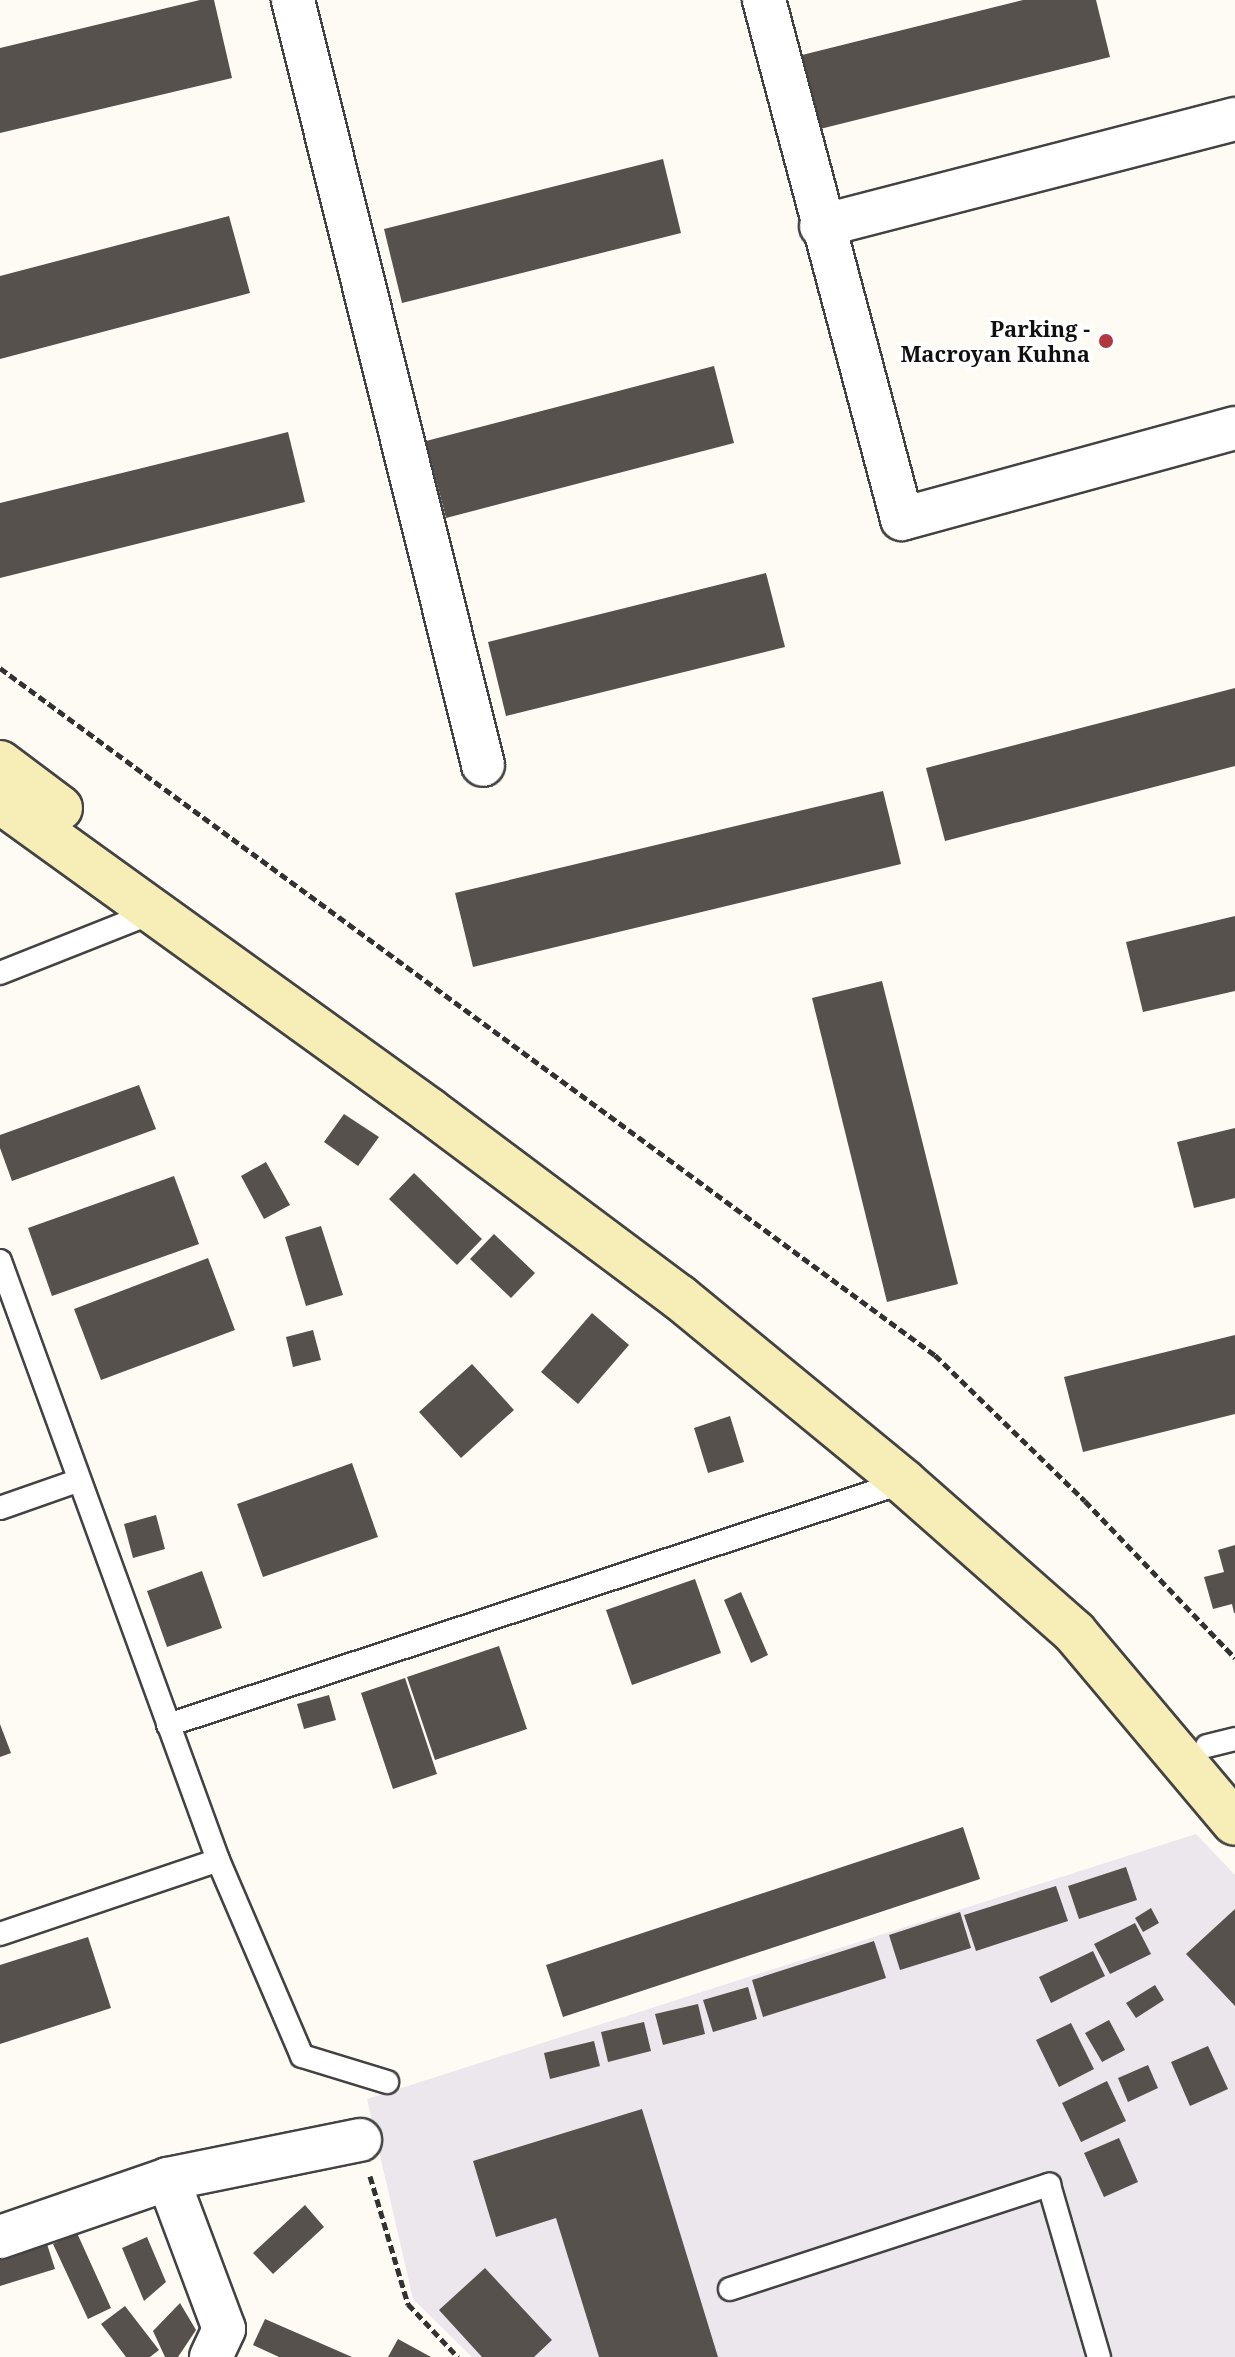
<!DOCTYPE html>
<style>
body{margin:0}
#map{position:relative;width:1235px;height:2357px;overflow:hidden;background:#fefbf4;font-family:"Noto Serif",serif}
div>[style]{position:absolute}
.industrial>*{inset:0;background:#ece6ed}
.building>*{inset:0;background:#57514d}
.path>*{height:5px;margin-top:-2.5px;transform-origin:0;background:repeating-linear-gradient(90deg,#323232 0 8px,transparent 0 12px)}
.roads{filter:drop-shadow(2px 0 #434343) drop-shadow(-2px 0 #434343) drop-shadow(0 2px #434343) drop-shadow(0 -2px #434343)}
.lane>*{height:22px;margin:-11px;padding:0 11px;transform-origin:11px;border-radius:11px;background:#fff}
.street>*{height:42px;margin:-21px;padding:0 21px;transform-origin:21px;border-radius:21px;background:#fff}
.secondary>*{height:44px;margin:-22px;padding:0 22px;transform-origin:22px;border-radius:22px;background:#f6edb7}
.dots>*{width:22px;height:22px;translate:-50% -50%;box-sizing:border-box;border:4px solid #fff;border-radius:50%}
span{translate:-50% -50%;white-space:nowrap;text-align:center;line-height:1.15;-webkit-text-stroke:8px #fff;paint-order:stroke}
.poi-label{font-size:22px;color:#101010;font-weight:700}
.right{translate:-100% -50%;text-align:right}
</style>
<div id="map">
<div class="industrial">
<div style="clip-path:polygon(1196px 1834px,1235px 1875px,1235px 2357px,472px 2357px,413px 2299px,367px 2099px)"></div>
</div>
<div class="building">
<div style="clip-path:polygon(200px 0,214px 0,232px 78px,0 133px,0 48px)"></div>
<div style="clip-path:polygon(1023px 0,1096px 0,1110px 57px,816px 130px,798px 56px)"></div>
<div style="clip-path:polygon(663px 159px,681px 233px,402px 303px,384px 229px)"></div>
<div style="clip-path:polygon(229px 216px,250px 293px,0 359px,0 276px)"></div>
<div style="clip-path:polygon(714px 366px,734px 443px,446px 518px,426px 441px)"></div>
<div style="clip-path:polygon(288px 432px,305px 502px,0 578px,0 503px)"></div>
<div style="clip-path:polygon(766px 573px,785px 647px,506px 716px,488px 642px)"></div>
<div style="clip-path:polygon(1235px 688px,1235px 766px,945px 841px,926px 768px)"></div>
<div style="clip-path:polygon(883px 791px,901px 864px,473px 967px,455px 893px)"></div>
<div style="clip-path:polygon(1235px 916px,1235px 991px,1143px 1012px,1126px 942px)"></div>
<div style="clip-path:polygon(882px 981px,958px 1284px,887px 1302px,812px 998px)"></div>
<div style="clip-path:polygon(139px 1085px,156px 1129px,12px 1181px,0 1148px,0 1135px)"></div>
<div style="clip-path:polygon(344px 1114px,379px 1137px,358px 1166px,324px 1142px)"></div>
<div style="clip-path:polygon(1235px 1128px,1235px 1198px,1194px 1208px,1177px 1142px)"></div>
<div style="clip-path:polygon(266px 1162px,290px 1205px,264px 1219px,241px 1176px)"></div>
<div style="clip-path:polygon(414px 1173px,482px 1239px,457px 1265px,389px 1199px)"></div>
<div style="clip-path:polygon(174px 1176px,199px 1244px,52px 1296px,28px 1228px)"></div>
<div style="clip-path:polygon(321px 1226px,343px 1295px,306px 1306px,285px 1237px)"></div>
<div style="clip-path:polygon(494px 1234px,535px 1273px,511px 1298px,470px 1259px)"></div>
<div style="clip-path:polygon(208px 1258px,235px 1330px,101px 1380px,74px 1309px)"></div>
<div style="clip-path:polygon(592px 1313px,629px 1345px,578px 1404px,541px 1372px)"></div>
<div style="clip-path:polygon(313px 1330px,321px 1360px,293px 1367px,286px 1337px)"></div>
<div style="clip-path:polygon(1235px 1335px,1235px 1414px,1083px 1452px,1064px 1377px)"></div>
<div style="clip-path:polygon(472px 1364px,514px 1410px,461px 1458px,419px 1412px)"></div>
<div style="clip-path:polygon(730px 1416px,744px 1462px,708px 1473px,694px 1428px)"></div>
<div style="clip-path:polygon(352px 1463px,378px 1537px,263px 1577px,237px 1504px)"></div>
<div style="clip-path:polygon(156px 1515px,165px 1549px,133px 1558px,124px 1524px)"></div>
<div style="clip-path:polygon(1235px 1545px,1235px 1613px,1234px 1613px,1232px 1604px,1213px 1609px,1204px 1577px,1224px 1572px,1218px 1550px)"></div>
<div style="clip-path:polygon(202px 1571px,222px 1628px,167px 1647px,147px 1591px)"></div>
<div style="clip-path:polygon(695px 1579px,721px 1653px,632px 1685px,606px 1610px)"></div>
<div style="clip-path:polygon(741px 1592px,768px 1655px,751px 1663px,724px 1600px)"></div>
<div style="clip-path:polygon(499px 1646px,527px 1729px,435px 1760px,407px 1677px)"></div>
<div style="clip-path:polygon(405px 1678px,437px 1774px,393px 1789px,361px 1693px)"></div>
<div style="clip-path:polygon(329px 1695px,336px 1720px,304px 1729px,297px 1704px)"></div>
<div style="clip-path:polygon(0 1724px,11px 1753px,0 1757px)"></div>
<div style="clip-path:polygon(963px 1827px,980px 1879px,563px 2017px,546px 1965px)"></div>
<div style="clip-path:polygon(1126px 1867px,1137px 1900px,1079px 1919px,1068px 1886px)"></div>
<div style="clip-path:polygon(1056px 1886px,1068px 1921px,976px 1951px,964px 1915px)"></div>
<div style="clip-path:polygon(1151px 1908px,1159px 1923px,1143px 1932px,1135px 1918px)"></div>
<div style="clip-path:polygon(1235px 1909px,1235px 2006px,1186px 1954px)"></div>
<div style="clip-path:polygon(960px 1912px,971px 1948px,900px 1970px,889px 1935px)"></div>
<div style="clip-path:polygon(1135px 1923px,1151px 1954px,1110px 1974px,1094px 1944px)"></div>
<div style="clip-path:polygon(88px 1937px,111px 2008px,0 2044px,0 1965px)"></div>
<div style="clip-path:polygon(874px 1941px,886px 1978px,763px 2017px,752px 1980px)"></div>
<div style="clip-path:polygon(1093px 1951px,1105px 1976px,1051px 2003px,1039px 1977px)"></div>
<div style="clip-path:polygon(1155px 1985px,1164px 2000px,1136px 2018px,1126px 2003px)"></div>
<div style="clip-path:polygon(748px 1987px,757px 2019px,713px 2032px,703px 2000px)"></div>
<div style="clip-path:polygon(698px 2004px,705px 2034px,663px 2045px,655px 2014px)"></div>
<div style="clip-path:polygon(1109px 2020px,1125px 2050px,1102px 2062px,1085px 2033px)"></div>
<div style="clip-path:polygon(644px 2022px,651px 2051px,608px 2062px,601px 2032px)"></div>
<div style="clip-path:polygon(1071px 2023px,1094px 2069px,1059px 2087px,1036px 2040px)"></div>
<div style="clip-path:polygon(594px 2041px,600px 2066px,550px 2079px,544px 2053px)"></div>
<div style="clip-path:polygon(1208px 2046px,1228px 2089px,1190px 2106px,1171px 2062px)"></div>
<div style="clip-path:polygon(1148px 2065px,1158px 2088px,1128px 2102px,1118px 2078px)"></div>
<div style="clip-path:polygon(1107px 2081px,1126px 2121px,1081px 2142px,1062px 2103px)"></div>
<div style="clip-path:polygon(642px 2109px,718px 2357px,599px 2357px,556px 2218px,496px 2237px,473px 2161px)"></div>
<div style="clip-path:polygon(1119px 2138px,1138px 2182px,1104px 2197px,1084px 2153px)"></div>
<div style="clip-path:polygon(305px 2205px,324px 2227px,273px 2274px,253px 2253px)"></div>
<div style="clip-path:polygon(77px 2233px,111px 2308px,88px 2319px,53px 2244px)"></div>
<div style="clip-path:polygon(147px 2237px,166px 2282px,144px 2301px,122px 2248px)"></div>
<div style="clip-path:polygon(47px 2244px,55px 2269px,0 2286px,0 2258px)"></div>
<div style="clip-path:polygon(485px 2268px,552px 2340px,534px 2357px,482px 2357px,439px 2310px)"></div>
<div style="clip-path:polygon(180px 2303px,196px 2330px,178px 2357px,165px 2357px,153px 2331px)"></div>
<div style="clip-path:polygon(125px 2306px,159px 2350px,150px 2357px,126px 2357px,101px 2324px)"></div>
<div style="clip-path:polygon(265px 2319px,352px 2357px,279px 2357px,253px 2345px)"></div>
<div style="clip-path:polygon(398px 2339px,431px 2357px,388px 2357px)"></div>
</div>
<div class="path">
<div style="left:0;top:668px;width:1160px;rotate:36.31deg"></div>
<div style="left:935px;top:1355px;width:209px;rotate:44.2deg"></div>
<div style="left:1085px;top:1501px;width:217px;rotate:46.3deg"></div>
<div style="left:370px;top:2176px;width:134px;rotate:73.5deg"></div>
<div style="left:408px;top:2304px;width:73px;rotate:46.7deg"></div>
</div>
<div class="roads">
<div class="lane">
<div style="left:0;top:973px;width:166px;rotate:-21.6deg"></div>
<div style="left:0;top:1261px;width:637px;rotate:70deg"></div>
<div style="left:218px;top:1860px;width:213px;rotate:66.8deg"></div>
<div style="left:302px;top:2056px;width:89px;rotate:17deg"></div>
<div style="left:0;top:1508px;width:82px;rotate:-19.3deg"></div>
<div style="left:168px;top:1725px;width:775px;rotate:-18.27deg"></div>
<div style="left:1207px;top:1746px;width:29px;rotate:-14deg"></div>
<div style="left:0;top:1934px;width:230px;rotate:-18.7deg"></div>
<div style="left:730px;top:2289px;width:336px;rotate:-18.1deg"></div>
<div style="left:1049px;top:2185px;width:179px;rotate:73.8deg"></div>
</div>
<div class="street">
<div style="left:293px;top:0;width:788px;rotate:76.05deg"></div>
<div style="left:764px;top:0;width:537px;rotate:75.11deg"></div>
<div style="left:902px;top:519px;width:345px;rotate:-15.3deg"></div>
<div style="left:821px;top:226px;width:428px;rotate:-14.5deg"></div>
<div style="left:168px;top:2179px;width:160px;rotate:69.5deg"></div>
<div style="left:224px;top:2329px;width:31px;rotate:115deg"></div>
<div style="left:0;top:2237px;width:178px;rotate:-19deg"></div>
<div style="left:168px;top:2179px;width:196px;rotate:-11.5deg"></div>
</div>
<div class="secondary">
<div style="left:0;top:763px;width:75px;rotate:36.9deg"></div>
<div style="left:0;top:801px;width:530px;rotate:35.79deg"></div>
<div style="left:430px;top:1111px;width:311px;rotate:36.8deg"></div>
<div style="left:679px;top:1297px;width:291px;rotate:39.4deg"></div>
<div style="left:904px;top:1482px;width:228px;rotate:41.4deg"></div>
<div style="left:1075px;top:1633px;width:248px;rotate:49.9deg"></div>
</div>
</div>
<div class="dots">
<div style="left:1106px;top:341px;background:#b13741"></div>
</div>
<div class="poi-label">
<span class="right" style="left:1090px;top:341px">Parking -<br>Macroyan Kuhna</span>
</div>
</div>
